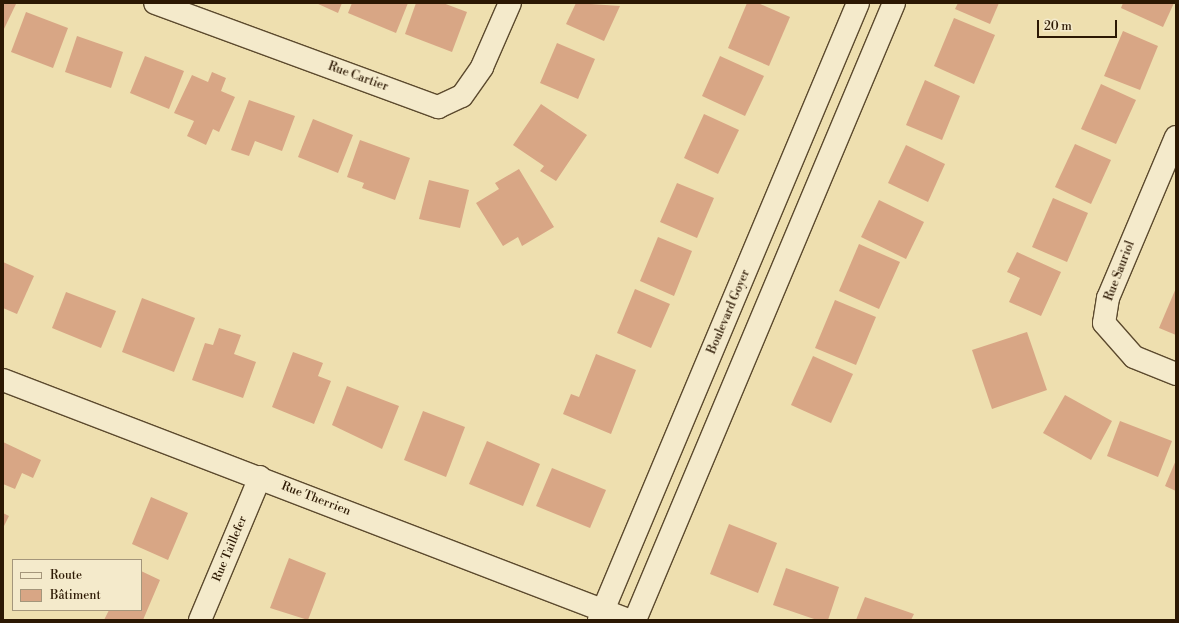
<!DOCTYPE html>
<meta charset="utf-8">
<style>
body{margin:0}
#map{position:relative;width:1179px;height:623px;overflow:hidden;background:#eedfaf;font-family:"Libre Bodoni",serif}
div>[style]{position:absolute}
.building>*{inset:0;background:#d8a685}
.roads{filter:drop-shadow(1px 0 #5c4a2e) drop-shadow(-1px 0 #5c4a2e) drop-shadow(0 1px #5c4a2e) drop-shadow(0 -1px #5c4a2e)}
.minor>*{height:22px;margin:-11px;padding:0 11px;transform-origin:11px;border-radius:11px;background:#f4eacb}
span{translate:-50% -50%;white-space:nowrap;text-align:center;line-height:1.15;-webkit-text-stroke:3.5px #f4eacb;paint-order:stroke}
.street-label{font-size:12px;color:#2c1803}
.frame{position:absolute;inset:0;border:4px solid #2c1803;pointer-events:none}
.legend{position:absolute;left:12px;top:559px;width:130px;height:52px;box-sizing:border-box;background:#f4eacb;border:1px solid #a4967b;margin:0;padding:5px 7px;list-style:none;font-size:12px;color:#2c1803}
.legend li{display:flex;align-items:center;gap:8px;height:20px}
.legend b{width:20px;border:1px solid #a4967b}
.scale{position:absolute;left:1037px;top:20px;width:80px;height:18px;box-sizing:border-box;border:2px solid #2c1803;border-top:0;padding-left:5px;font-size:12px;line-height:14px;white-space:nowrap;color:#2c1803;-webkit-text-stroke:3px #f4eacb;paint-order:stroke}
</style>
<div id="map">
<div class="building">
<div style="clip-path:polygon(3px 3px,16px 4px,3px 31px)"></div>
<div style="clip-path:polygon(316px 3px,342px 3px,338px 13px)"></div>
<div style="clip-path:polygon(352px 3px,408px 3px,396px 33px,348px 13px)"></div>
<div style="clip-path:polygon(416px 3px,443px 3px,467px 12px,452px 52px,405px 34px)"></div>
<div style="clip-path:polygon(576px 3px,620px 6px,604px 41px,566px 24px)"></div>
<div style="clip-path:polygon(747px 3px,758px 3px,790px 17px,769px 66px,728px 48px)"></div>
<div style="clip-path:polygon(958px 3px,999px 3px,990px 24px,955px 9px)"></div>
<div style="clip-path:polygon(1123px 3px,1174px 3px,1163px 27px,1121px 8px)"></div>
<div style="clip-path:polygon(26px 12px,68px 28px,53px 68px,11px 52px)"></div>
<div style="clip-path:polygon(954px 18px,995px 35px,974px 84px,934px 66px)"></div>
<div style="clip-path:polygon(1123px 31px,1158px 46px,1140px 90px,1104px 76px)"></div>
<div style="clip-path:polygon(77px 36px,123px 52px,111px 88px,65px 72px)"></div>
<div style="clip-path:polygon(557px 43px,595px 59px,578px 99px,540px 83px)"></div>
<div style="clip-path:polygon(145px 56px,184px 71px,169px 109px,130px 93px)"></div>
<div style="clip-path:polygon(720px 56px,764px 76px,745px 116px,702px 96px)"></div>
<div style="clip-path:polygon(212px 72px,226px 78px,221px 91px,235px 97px,219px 132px,213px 129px,206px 145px,187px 136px,194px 121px,174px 113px,192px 75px,208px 82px)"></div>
<div style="clip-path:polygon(925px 80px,960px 96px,942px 140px,906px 125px)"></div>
<div style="clip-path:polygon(1101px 84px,1136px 100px,1116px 144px,1081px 129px)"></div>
<div style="clip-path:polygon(249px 100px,295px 116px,282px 151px,255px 141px,249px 156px,231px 150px)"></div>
<div style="clip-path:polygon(541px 104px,587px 135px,556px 181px,540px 171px,544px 166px,513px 145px)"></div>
<div style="clip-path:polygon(704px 114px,739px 130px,718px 174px,684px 158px)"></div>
<div style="clip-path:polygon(313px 119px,353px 135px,338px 173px,298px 157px)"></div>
<div style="clip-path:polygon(360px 140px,410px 158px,395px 200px,362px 188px,364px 183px,347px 177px)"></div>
<div style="clip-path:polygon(1075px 144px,1111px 160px,1091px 204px,1055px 187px)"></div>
<div style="clip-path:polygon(906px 145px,945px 164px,928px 202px,888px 183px)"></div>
<div style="clip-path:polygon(519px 169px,554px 227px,522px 246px,518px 237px,503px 246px,476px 203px,499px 189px,495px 183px)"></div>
<div style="clip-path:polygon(429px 180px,469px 190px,460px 228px,419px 219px)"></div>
<div style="clip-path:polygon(677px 183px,714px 198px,697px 238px,660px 222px)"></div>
<div style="clip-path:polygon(1053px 198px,1088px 213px,1067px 262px,1032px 247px)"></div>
<div style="clip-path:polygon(879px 200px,924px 222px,906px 259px,861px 237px)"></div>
<div style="clip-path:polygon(658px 237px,692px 251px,674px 296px,640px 281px)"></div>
<div style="clip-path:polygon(859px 244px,900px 262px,879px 309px,839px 291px)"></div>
<div style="clip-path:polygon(1017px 252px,1061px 272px,1041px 316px,1009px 302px,1020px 278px,1007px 272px)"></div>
<div style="clip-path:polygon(3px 262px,34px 276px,17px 314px,3px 308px)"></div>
<div style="clip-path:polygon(1176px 288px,1176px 335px,1159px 328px)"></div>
<div style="clip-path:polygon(635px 289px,670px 304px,651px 348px,617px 333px)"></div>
<div style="clip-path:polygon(66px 292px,116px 311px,101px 348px,52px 328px)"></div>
<div style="clip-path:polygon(142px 298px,195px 318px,174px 372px,122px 352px)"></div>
<div style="clip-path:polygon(835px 300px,876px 317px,856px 365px,815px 348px)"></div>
<div style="clip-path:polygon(219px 328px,241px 335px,234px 354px,256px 362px,243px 398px,192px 380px,205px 343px,213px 345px)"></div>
<div style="clip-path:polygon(1027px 332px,1047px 390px,992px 409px,972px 350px)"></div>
<div style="clip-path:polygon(293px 352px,323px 363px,318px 376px,331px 381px,314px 424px,272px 407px)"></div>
<div style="clip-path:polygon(596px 354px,636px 370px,611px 434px,563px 414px,571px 394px,579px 397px)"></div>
<div style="clip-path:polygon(813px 356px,853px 374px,831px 423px,791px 405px)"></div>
<div style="clip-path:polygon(347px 386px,399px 406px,382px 449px,332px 425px)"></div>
<div style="clip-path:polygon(1065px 395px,1112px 421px,1091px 460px,1043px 433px)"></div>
<div style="clip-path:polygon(423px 411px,465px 427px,446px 477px,404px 460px)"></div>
<div style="clip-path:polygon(1120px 421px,1172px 441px,1158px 477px,1107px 456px)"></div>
<div style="clip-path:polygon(487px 441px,540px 464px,523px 506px,469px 484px)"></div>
<div style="clip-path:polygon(3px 442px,41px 460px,33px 478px,22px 473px,15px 489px,3px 484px)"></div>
<div style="clip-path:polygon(1176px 460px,1176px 491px,1165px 486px)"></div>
<div style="clip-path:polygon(552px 468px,606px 490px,590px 528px,536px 506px)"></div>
<div style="clip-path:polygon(151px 497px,188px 513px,168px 560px,132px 544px)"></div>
<div style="clip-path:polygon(3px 513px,9px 516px,3px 528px)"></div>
<div style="clip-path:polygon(729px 524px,777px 543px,758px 593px,710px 574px)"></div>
<div style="clip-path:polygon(289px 558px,326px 573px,308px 620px,270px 608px)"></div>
<div style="clip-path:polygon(786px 568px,839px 587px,828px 620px,817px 620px,773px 605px)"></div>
<div style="clip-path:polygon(141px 571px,160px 580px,143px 620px,104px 620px,109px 610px,141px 610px)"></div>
<div style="clip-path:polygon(865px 597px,914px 614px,911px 620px,856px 620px)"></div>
</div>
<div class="roads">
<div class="minor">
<div style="left:155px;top:3px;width:302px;rotate:20.2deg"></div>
<div style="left:438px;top:107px;width:26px;rotate:-25deg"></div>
<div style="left:462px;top:96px;width:35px;rotate:-55deg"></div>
<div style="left:482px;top:67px;width:70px;rotate:-66.4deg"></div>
<div style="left:1176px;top:137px;width:175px;rotate:112.9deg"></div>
<div style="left:1108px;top:298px;width:25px;rotate:99deg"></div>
<div style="left:1104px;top:323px;width:45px;rotate:48.6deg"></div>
<div style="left:1134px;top:357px;width:45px;rotate:22deg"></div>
<div style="left:3px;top:380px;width:669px;rotate:21.01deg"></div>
<div style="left:200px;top:620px;width:155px;rotate:-67.2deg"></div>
<div style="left:599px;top:620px;width:669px;rotate:-67.23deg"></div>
<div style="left:635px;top:620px;width:669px;rotate:-67.23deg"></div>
</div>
</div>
<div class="street-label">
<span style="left:358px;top:77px;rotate:20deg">Rue Cartier</span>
<span style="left:1120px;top:271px;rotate:-69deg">Rue Sauriol</span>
<span style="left:729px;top:312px;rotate:-67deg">Boulevard Goyer</span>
<span style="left:316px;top:499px;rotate:21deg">Rue Therrien</span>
<span style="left:230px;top:549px;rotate:-67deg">Rue Taillefer</span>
</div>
<div class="frame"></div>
<ul class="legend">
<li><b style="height:5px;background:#f4eacb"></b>Route</li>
<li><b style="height:11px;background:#d8a685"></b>Bâtiment</li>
</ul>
<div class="scale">20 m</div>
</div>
